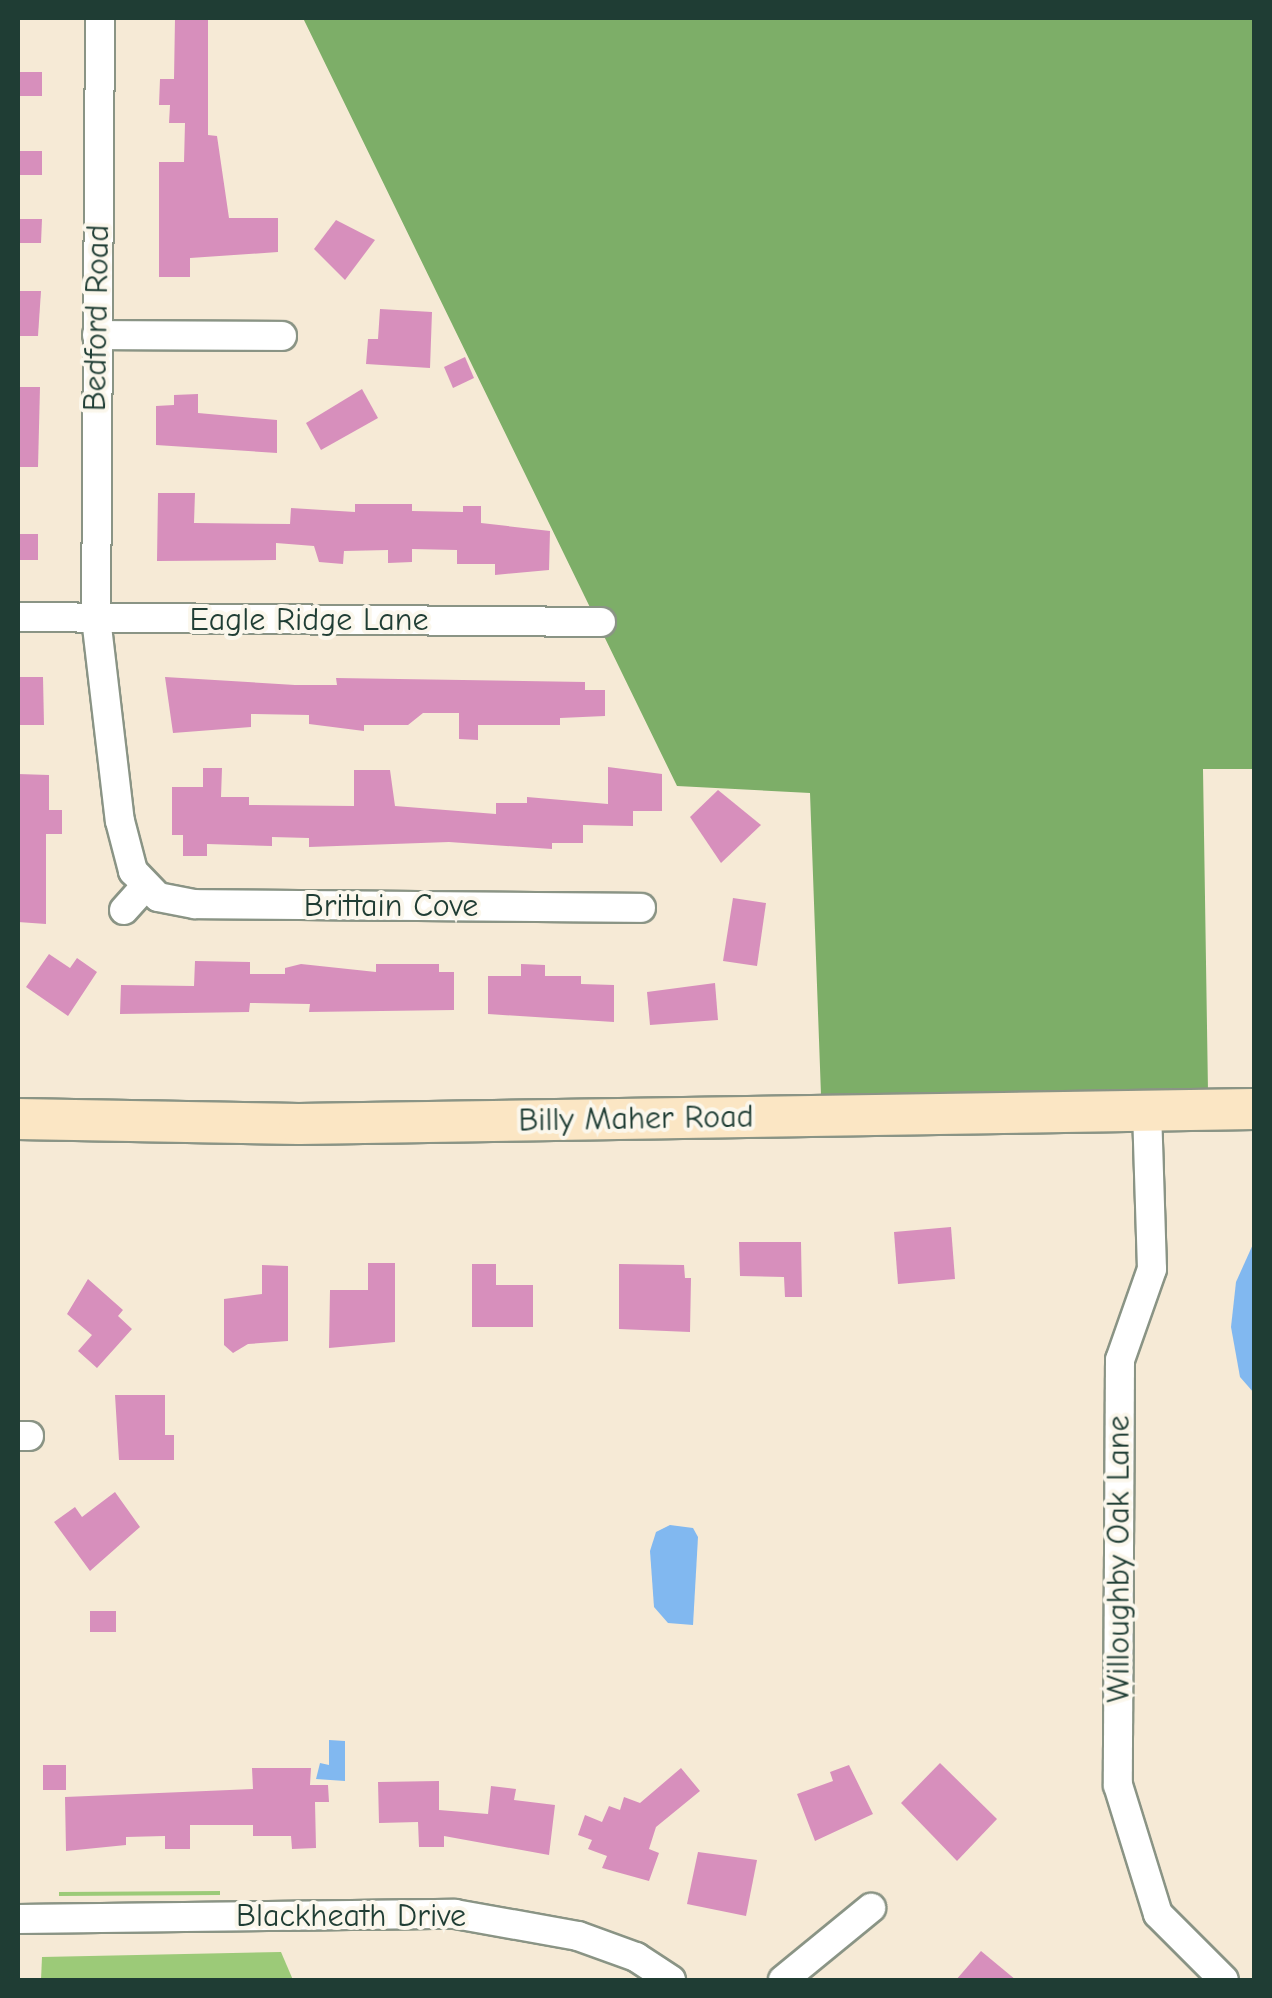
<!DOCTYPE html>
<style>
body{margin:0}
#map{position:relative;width:1272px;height:1998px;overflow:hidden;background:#f6ead6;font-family:"Comic Neue",sans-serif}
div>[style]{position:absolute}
.green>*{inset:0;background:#9cca78}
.forest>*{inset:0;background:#7dae68}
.water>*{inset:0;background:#81b8f0}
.building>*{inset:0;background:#d78fbc}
.roads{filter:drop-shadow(2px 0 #8a9485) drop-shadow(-2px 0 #8a9485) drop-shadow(0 2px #8a9485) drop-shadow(0 -2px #8a9485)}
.minor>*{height:28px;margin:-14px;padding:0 14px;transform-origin:14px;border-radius:14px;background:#fff}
.secondary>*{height:40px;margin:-20px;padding:0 20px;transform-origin:20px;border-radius:20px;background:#fbe6c4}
span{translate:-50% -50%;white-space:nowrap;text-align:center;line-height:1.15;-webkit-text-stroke:8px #fbf7ec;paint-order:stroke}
.street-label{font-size:32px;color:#1f3d34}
.frame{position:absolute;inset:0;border:20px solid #1f3d34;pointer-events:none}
</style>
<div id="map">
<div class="green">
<div style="clip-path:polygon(220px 1891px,220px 1895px,59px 1896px,59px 1892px)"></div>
<div style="clip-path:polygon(281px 1952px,293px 1980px,41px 1980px,42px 1957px)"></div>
</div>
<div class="forest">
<div style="clip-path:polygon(303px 18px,1254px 18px,1254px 769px,1203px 769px,1208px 1091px,821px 1095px,810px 793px,677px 786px)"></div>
</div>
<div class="water">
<div style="clip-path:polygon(1254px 1242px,1254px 1393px,1240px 1377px,1231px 1327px,1236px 1282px)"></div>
<div style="clip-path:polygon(670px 1525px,693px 1528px,698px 1537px,693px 1625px,668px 1623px,654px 1607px,650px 1551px,656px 1532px)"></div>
<div style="clip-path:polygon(329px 1740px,345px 1741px,345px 1781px,316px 1779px,320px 1763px,329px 1765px)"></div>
</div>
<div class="building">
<div style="clip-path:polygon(175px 18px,208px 18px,208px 135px,217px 136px,229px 218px,278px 218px,278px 252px,190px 258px,190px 277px,159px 277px,159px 162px,184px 162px,185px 123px,169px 123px,170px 105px,159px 105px,160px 79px,174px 79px)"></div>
<div style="clip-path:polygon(18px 72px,42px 72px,42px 96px,18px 96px)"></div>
<div style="clip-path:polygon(18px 151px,42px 151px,42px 175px,18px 175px)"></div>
<div style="clip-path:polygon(18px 219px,42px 219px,41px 243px,18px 243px)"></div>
<div style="clip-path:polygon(336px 220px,375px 240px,345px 280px,314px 249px)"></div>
<div style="clip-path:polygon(18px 291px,41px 291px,38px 336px,18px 336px)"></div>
<div style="clip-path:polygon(380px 309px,432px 312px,430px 368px,366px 364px,368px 339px,378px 339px)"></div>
<div style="clip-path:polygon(465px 357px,474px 378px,453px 388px,444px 367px)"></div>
<div style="clip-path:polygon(18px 387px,40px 387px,38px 467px,18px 467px)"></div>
<div style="clip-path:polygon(362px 389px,378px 418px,321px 450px,306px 423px)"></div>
<div style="clip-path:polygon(198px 394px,198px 413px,277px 420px,277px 453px,156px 445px,156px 406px,174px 405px,174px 395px)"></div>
<div style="clip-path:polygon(158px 493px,195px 493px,194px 523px,290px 524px,291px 508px,355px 512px,355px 504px,412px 504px,412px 511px,463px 512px,463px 506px,481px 506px,481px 523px,550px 531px,549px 570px,495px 575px,495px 564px,457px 564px,457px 550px,412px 549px,412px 562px,388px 563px,388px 550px,344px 551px,343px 564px,319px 562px,314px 546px,276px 543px,276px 560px,157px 561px)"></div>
<div style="clip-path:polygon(18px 534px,38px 534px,38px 560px,18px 560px)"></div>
<div style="clip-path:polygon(19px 677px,43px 677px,44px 725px,18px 725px)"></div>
<div style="clip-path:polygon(165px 677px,295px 685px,337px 685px,336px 678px,585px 682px,585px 690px,605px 690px,605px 716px,560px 718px,560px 725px,478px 725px,478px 740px,459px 739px,459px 713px,423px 713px,408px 725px,364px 725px,364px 731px,309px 724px,309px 715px,251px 714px,251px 727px,173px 733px)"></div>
<div style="clip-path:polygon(608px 767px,662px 774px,662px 811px,633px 811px,633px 826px,583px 825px,583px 843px,552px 843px,552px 849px,449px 842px,309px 847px,309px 838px,272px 837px,272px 846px,207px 844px,207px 856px,183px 856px,183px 835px,172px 835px,172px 787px,203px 787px,203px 768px,222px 768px,221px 797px,249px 797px,249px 805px,354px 806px,354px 770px,390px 770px,395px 806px,496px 814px,496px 803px,527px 803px,527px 797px,608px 804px)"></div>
<div style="clip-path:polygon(18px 774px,49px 775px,49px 810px,62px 810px,62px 834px,46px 834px,46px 924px,18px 922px)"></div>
<div style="clip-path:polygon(718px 790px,761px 825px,721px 863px,690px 817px)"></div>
<div style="clip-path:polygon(733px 898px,766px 903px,757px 966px,723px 961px)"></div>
<div style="clip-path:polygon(49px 954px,70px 968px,77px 958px,97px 972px,68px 1016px,26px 987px)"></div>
<div style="clip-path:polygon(195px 961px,250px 962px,250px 974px,285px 974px,285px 968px,301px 964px,376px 972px,376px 964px,439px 964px,439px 972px,454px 972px,454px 1010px,309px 1012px,310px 1004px,250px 1003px,249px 1012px,120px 1014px,121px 985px,194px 986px)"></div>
<div style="clip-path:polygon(521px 964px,545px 965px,545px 976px,581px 976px,581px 984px,614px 985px,614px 1022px,488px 1014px,488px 976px,521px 976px)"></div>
<div style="clip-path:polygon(715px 983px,718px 1020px,650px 1025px,647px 992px)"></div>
<div style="clip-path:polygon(951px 1227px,955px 1279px,898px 1284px,894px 1232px)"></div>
<div style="clip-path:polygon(739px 1242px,801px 1242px,802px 1297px,785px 1297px,784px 1277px,740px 1276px)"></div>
<div style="clip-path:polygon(368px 1263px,395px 1263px,395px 1342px,329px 1348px,330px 1290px,368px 1290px)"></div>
<div style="clip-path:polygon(472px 1264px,496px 1264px,496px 1285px,533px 1285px,533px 1327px,472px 1327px)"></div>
<div style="clip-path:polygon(619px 1264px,684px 1265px,685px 1278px,691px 1278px,690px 1332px,619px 1329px)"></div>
<div style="clip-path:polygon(262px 1265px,288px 1266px,288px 1341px,248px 1344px,233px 1353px,224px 1345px,224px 1299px,262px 1294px)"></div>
<div style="clip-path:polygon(88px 1279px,123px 1310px,118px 1316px,132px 1329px,97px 1368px,78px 1351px,92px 1335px,67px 1314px)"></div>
<div style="clip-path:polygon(115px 1395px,165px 1395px,165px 1435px,174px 1435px,174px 1460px,119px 1460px)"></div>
<div style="clip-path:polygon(115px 1492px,140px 1527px,90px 1571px,54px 1522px,75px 1507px,82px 1517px)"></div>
<div style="clip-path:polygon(90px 1611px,116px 1611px,116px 1632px,90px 1632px)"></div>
<div style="clip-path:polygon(940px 1763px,997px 1819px,957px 1861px,901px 1803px)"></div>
<div style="clip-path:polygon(43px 1765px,66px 1765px,66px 1790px,43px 1790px)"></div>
<div style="clip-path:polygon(849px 1765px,873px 1814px,815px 1841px,797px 1794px,833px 1781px,830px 1772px)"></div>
<div style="clip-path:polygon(252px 1768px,311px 1768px,310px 1785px,328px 1785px,329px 1802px,315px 1802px,316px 1848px,292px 1849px,291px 1836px,253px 1836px,253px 1825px,190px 1825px,190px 1849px,165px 1849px,165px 1836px,126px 1837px,126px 1845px,66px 1851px,65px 1797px,253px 1789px)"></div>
<div style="clip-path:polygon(681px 1768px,700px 1791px,656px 1827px,649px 1849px,659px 1853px,649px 1881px,602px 1868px,607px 1856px,588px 1849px,592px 1840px,578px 1835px,585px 1815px,602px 1822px,609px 1806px,620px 1810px,624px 1797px,640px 1803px)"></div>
<div style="clip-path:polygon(439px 1781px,439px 1810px,488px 1814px,491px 1786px,516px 1789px,514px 1800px,555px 1805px,549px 1855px,444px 1836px,444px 1847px,419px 1847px,418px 1822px,379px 1823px,378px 1782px)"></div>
<div style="clip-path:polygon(698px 1852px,757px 1860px,746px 1916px,687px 1904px)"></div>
<div style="clip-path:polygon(981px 1951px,1016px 1980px,956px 1980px)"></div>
</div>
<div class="roads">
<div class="minor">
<div style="left:100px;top:18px;width:600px;rotate:90.38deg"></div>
<div style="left:96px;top:618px;width:204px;rotate:83.3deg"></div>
<div style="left:120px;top:821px;width:52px;rotate:75.4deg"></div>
<div style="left:133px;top:871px;width:36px;rotate:46deg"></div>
<div style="left:158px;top:897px;width:38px;rotate:11deg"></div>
<div style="left:195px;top:904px;width:446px;rotate:0.5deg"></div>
<div style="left:97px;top:335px;width:185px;rotate:0.3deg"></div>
<div style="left:18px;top:617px;width:583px;rotate:0.49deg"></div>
<div style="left:124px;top:910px;width:31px;rotate:-48deg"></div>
<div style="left:1147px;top:1110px;width:159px;rotate:88.2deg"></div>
<div style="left:1152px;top:1269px;width:96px;rotate:109.4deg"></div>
<div style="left:1120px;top:1360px;width:425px;rotate:90.3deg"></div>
<div style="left:1118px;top:1785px;width:135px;rotate:72.8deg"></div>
<div style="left:1158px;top:1914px;width:93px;rotate:45deg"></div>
<div style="left:18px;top:1436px;width:11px"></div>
<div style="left:18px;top:1919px;width:437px;rotate:-0.7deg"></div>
<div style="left:455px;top:1914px;width:125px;rotate:10.1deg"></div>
<div style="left:578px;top:1936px;width:62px;rotate:19.9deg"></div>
<div style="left:636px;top:1957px;width:42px;rotate:33.3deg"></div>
<div style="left:783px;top:1980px;width:114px;rotate:-39.3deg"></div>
</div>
<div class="secondary">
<div style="left:18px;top:1119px;width:281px;rotate:1deg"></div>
<div style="left:299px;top:1124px;width:955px;rotate:-0.9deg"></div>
</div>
</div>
<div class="street-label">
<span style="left:97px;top:318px;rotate:-89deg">Bedford Road</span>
<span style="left:309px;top:620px">Eagle Ridge Lane</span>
<span style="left:391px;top:906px">Brittain Cove</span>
<span style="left:636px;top:1119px;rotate:-1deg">Billy Maher Road</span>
<span style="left:1119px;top:1559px;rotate:-90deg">Willoughby Oak Lane</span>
<span style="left:351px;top:1916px">Blackheath Drive</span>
</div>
<div class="frame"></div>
</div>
